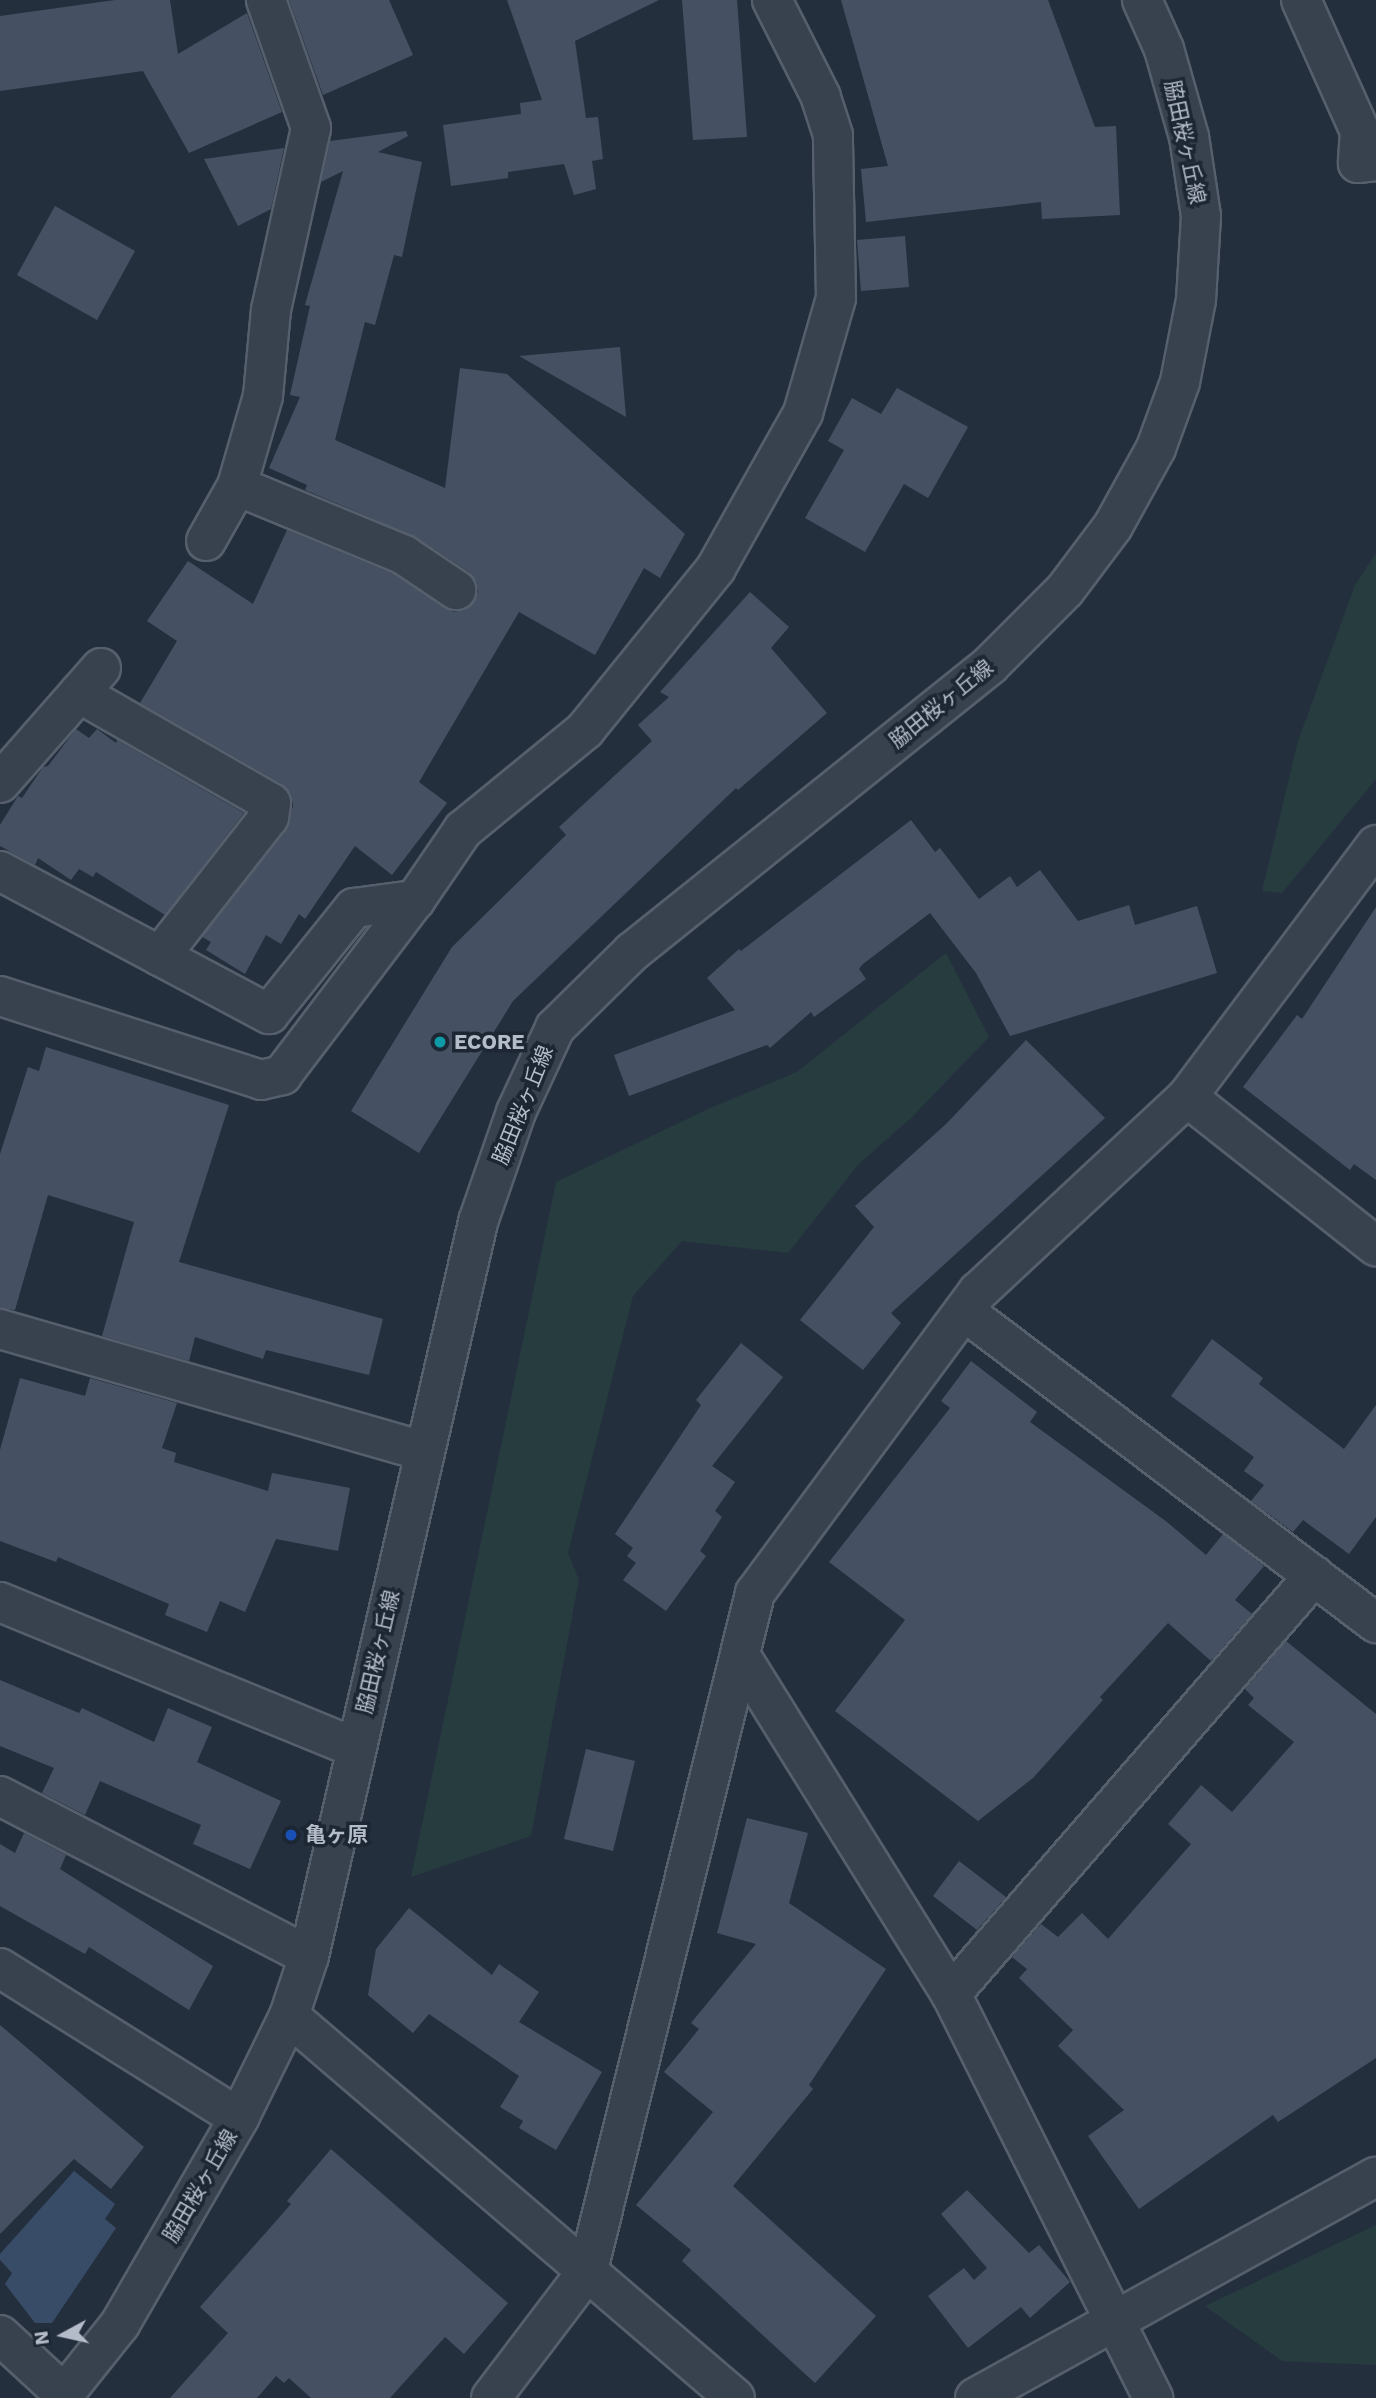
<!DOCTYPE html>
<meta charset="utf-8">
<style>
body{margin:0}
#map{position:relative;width:1376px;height:2398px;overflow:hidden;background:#242f3e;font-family:"Work Sans","Noto Sans JP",sans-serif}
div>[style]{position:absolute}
.green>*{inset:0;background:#263c3f}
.water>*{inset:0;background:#394c67}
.building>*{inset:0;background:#455162}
.roads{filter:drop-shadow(2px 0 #565f6c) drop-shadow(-2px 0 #565f6c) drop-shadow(0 2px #565f6c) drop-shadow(0 -2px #565f6c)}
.minor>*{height:38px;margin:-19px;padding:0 19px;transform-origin:19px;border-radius:19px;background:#38414e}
.tertiary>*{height:38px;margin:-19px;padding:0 19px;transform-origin:19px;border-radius:19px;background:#38414e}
.dots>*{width:19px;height:19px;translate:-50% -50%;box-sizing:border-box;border:4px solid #1d2633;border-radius:50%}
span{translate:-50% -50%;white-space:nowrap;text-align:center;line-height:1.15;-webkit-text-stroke:7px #1d2633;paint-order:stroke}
.street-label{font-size:21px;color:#b4bcc9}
.poi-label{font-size:21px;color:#b4bcc9;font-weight:700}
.left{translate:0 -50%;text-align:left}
.north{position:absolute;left:28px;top:2300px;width:70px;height:70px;-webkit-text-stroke:5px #1d2633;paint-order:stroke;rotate:262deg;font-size:19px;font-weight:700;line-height:28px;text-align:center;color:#b4bcc9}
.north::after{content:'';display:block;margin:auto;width:24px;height:32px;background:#b4bcc9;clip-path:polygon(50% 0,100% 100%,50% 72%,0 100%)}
</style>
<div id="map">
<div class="green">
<div style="clip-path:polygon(1376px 553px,1376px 779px,1282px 893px,1262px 891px,1298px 741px,1355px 585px)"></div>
<div style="clip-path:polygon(946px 953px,989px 1037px,912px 1117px,858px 1165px,788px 1253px,682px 1241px,633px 1296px,568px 1553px,579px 1580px,531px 1836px,411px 1877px,556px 1182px,710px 1108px,797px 1072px)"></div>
<div style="clip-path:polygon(1376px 2225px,1376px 2365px,1282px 2361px,1205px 2306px)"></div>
</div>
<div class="water">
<div style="clip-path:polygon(74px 2171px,115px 2204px,105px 2219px,116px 2228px,52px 2323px,35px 2323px,5px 2284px,12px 2273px,0 2260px,0 2254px)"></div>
</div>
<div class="building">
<div style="clip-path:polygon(115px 0,170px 0,178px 54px,247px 13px,282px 112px,189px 153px,143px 71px,0 91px,0 16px)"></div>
<div style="clip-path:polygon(289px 0,389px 0,413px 55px,323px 95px)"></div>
<div style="clip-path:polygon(507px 0,659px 0,575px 41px,586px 118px,598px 117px,603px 159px,592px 161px,596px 189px,574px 195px,564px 164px,508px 172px,508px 178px,451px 186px,443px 125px,521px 114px,520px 103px,542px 100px)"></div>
<div style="clip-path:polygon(682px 0,737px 0,747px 137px,693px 140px)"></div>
<div style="clip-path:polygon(841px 0,1048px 0,1095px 127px,1116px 126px,1120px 215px,1042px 219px,1041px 202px,866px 222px,861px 169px,888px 166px)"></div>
<div style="clip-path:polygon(406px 131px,408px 136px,378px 152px,422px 162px,402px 257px,394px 255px,375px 325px,365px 322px,335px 440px,445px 488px,460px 368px,507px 374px,685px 534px,660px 578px,644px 568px,595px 655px,519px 612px,419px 782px,447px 803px,392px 875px,355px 846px,305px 919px,299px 914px,281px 944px,266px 935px,245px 974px,206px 950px,211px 942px,202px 937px,286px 830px,293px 806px,291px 794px,282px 784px,140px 703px,177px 641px,147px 621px,188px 561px,253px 604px,287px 530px,394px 574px,444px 608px,454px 612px,465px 610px,474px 602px,478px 591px,476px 581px,469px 572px,416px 537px,305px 490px,307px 485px,269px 468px,300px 397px,290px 395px,310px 306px,305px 305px,343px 171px,321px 182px,330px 141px)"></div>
<div style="clip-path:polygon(284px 148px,271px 209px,238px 226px,204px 159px)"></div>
<div style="clip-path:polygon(55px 206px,135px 251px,97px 320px,17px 275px)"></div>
<div style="clip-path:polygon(905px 236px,909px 287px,861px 291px,857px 240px)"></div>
<div style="clip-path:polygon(620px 347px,626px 417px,519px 356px)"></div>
<div style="clip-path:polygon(897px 388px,968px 427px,928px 498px,904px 484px,865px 552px,805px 518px,844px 450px,828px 441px,852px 398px,881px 414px)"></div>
<div style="clip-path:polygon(750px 592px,789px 627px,771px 648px,827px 713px,738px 790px,736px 788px,513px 1001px,419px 1153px,351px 1111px,452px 947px,566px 835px,559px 827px,652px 741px,638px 725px,669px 697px,660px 692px)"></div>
<div style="clip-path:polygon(76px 729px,89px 738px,97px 729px,116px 743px,117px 740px,244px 813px,165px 915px,96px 872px,93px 877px,79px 869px,71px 880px,38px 858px,35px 865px,0 846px,0 825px,18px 796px,22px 798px,43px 767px,48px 766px)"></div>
<div style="clip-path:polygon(911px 820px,935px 852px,940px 848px,979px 899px,1010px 876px,1017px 887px,1040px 870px,1078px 921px,1129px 905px,1135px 925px,1197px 906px,1217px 973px,1010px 1036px,976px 973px,930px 913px,863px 964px,859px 969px,866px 979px,814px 1017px,811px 1012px,770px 1048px,767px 1045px,629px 1096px,614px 1055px,735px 1010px,707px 978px,739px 949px,741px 951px)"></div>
<div style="clip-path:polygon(1376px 907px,1376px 1180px,1354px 1164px,1350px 1170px,1243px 1087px,1297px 1015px,1302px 1019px)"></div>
<div style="clip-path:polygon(1026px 1040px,1105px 1118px,891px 1313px,901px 1323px,863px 1370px,800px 1320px,874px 1227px,855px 1206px,946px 1124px)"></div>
<div style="clip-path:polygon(46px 1047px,229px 1105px,179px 1262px,383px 1319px,369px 1375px,266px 1350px,263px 1359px,195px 1337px,189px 1361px,102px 1336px,134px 1222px,48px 1195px,15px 1310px,0 1308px,0 1154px,28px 1067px,39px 1071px)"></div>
<div style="clip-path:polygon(1212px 1339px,1263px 1378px,1259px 1384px,1344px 1449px,1376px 1405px,1376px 1517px,1349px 1554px,1303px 1520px,1293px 1532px,1251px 1501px,1264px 1485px,1244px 1471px,1254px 1457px,1171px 1396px)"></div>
<div style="clip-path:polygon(741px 1343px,783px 1377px,712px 1466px,735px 1482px,715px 1511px,722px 1517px,700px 1551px,706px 1556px,666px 1611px,623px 1580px,636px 1563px,627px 1556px,633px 1548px,615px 1534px,701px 1405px,696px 1400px)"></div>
<div style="clip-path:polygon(971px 1361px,1037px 1412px,1030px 1422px,1167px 1522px,1206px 1555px,1223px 1534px,1264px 1566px,1235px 1600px,1252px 1614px,1211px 1661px,1168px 1623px,1100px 1697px,1103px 1700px,1033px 1778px,978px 1821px,835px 1711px,905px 1620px,829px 1562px,950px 1408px,941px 1401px)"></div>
<div style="clip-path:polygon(20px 1378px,85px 1396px,90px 1378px,177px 1403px,162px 1448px,176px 1453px,174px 1462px,268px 1491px,272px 1473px,350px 1488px,338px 1551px,276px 1539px,245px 1612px,220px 1601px,207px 1632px,165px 1615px,169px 1604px,58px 1557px,56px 1562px,0 1541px,0 1450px)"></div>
<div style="clip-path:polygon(1286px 1641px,1376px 1714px,1376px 2058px,1278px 2122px,1273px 2115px,1139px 2209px,1088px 2136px,1124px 2110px,1058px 2046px,1073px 2030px,1019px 1978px,1027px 1969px,1012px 1957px,1041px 1924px,1058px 1937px,1082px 1913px,1108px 1939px,1191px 1844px,1168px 1824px,1201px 1785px,1232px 1812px,1294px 1742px,1248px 1705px,1254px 1698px,1245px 1689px)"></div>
<div style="clip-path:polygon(0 1680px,79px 1713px,82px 1708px,154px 1742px,168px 1708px,212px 1727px,197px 1762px,281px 1801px,250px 1869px,193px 1844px,201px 1825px,100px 1781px,85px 1815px,42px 1793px,54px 1768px,0 1746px)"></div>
<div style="clip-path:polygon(586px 1749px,635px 1761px,613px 1851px,564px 1839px)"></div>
<div style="clip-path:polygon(747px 1818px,808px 1833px,789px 1903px,886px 1969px,809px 2085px,813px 2089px,733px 2186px,876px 2316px,815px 2383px,682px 2261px,691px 2250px,636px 2205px,713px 2112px,664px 2072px,699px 2029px,691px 2023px,756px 1944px,717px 1933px)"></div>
<div style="clip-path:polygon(24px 1833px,66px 1855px,60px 1869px,213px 1966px,189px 2010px,89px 1947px,85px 1954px,0 1906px,0 1844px,15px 1853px)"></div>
<div style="clip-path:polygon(959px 1861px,1006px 1897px,977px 1930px,933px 1896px)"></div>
<div style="clip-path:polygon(409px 1908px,492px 1975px,499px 1964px,539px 1992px,519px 2022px,602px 2072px,556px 2150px,519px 2128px,523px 2121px,500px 2107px,519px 2076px,429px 2014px,413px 2033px,368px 1995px,376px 1949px)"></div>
<div style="clip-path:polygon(0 2025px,144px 2147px,111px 2189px,74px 2159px,0 2234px)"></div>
<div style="clip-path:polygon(331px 2149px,508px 2303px,464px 2354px,445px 2337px,390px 2398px,311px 2398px,289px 2378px,284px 2383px,276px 2376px,257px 2398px,170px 2398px,228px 2333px,200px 2307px,291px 2204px,287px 2201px)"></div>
<div style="clip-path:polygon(967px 2190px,1029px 2253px,1039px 2245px,1070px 2282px,1030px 2318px,1021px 2307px,968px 2348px,928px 2296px,964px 2268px,974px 2280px,987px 2268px,941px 2214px)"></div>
</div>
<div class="roads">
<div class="minor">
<div style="left:1301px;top:0;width:144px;rotate:65.8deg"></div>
<div style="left:1360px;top:131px;width:32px;rotate:94deg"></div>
<div style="left:1358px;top:163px;width:18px;rotate:-6deg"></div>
<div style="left:237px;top:486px;width:181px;rotate:22.4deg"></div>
<div style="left:404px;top:555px;width:63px;rotate:33.9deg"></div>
<div style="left:206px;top:541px;width:63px;rotate:-60.6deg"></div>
<div style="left:237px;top:486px;width:94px;rotate:-73.9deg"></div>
<div style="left:263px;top:396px;width:86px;rotate:-84.7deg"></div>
<div style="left:271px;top:310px;width:186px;rotate:-77.6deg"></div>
<div style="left:311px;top:128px;width:136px;rotate:-109.4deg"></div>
<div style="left:79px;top:693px;width:221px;rotate:29.8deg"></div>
<div style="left:271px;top:803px;width:14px;rotate:98deg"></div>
<div style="left:269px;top:817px;width:177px;rotate:128.1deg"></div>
<div style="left:0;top:783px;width:153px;rotate:-48.7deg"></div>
<div style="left:0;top:871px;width:305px;rotate:28deg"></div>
<div style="left:269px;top:1014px;width:136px;rotate:-51.3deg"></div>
<div style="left:354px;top:908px;width:62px;rotate:-7.5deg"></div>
<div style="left:0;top:996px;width:274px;rotate:17.8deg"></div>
<div style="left:261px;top:1080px;width:22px;rotate:-13deg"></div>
<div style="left:282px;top:1075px;width:220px;rotate:-52.8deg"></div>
<div style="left:415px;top:900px;width:85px;rotate:-55.6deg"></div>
<div style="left:463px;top:830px;width:158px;rotate:-39.3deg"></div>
<div style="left:585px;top:730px;width:208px;rotate:-51deg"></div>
<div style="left:716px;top:568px;width:178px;rotate:-60.7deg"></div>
<div style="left:803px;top:413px;width:120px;rotate:-74deg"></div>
<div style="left:836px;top:298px;width:163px;rotate:-91.1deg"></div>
<div style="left:833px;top:135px;width:40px;rotate:-108deg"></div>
<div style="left:821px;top:97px;width:109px;rotate:-116.8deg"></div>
<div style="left:1187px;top:1097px;width:241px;rotate:38.3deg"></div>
<div style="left:964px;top:1311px;width:517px;rotate:37.14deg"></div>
<div style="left:0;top:1329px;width:441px;rotate:16.1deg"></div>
<div style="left:0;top:1602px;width:385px;rotate:22.3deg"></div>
<div style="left:740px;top:1655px;width:399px;rotate:58.1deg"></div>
<div style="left:951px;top:1994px;width:452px;rotate:63.4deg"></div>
<div style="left:0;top:1796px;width:348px;rotate:27.4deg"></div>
<div style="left:0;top:1968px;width:282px;rotate:32.1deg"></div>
<div style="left:951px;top:1994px;width:554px;rotate:-49.03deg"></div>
<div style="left:289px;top:2016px;width:587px;rotate:40.58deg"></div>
<div style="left:0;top:2335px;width:87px;rotate:42.7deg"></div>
<div style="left:491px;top:2398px;width:161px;rotate:-52.8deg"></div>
<div style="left:588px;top:2270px;width:697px;rotate:-76.14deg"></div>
<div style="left:755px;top:1593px;width:375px;rotate:-53.5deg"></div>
<div style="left:978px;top:1292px;width:286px;rotate:-43deg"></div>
<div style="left:1187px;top:1097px;width:315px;rotate:-53.1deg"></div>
<div style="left:975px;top:2398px;width:458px;rotate:-28.9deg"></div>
</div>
<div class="tertiary">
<div style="left:61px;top:2398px;width:95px;rotate:-51.4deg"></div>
<div style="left:120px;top:2324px;width:238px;rotate:-60deg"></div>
<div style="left:239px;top:2118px;width:114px;rotate:-63.9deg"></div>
<div style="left:289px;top:2016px;width:63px;rotate:-71.6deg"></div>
<div style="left:309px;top:1956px;width:753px;rotate:-77.03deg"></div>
<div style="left:478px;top:1222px;width:116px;rotate:-70.9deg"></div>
<div style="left:516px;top:1112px;width:93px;rotate:-65.1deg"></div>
<div style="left:555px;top:1028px;width:108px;rotate:-44.6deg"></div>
<div style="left:632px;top:952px;width:459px;rotate:-38.7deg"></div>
<div style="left:990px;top:665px;width:106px;rotate:-45deg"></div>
<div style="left:1065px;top:590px;width:80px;rotate:-53.1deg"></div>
<div style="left:1113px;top:526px;width:89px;rotate:-61.1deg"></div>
<div style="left:1156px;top:448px;width:70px;rotate:-70deg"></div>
<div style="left:1180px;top:382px;width:84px;rotate:-79deg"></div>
<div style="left:1196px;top:300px;width:84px;rotate:-86.6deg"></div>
<div style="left:1201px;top:216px;width:80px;rotate:-98.6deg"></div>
<div style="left:1189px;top:137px;width:91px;rotate:-105.9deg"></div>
<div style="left:1164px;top:49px;width:54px;rotate:-114.2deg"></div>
</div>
</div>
<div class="dots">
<div style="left:440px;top:1042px;background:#0f9aa8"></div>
<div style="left:291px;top:1835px;background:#1a4fb4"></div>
</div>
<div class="street-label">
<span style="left:1185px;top:142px;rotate:78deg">脇田桜ヶ丘線</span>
<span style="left:941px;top:704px;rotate:-39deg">脇田桜ヶ丘線</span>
<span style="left:523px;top:1105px;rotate:-68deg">脇田桜ヶ丘線</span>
<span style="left:378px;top:1652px;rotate:-77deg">脇田桜ヶ丘線</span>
<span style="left:200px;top:2186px;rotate:-60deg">脇田桜ヶ丘線</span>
</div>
<div class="poi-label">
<span class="left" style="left:454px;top:1042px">ECORE</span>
<span class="left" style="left:305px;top:1835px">亀ヶ原</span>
</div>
<div class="north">N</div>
</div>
